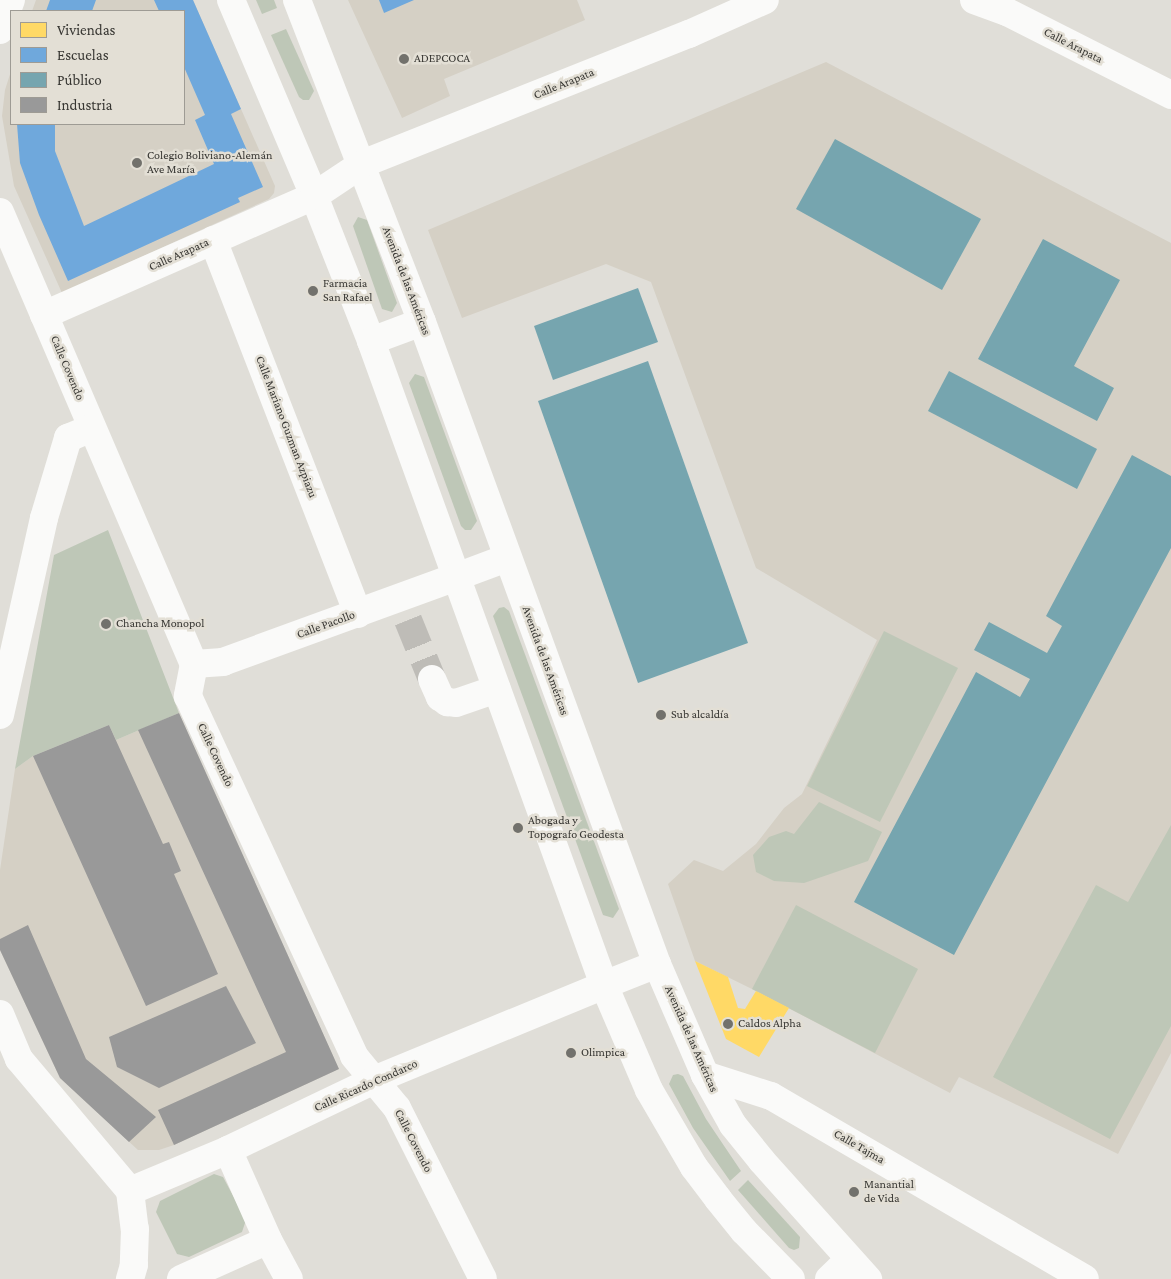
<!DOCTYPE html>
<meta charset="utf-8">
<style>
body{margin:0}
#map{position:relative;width:1171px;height:1279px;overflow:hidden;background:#e0ded8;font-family:"Crimson Pro",serif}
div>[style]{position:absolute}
.built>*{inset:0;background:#d5d0c5}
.green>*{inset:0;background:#bec7b7}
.homes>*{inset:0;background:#ffd966}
.schools>*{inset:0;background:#6fa8dc}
.public>*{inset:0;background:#76a5af}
.industry>*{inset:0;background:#999}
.minor-tunnel>*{height:28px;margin-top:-14px;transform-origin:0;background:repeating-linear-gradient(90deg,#bebcb7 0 28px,transparent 0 42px)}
.minor>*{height:28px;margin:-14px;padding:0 14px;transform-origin:14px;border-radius:14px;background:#fafaf9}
.major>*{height:28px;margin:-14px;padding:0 14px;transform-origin:14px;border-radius:14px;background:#fafaf9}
.dots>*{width:14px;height:14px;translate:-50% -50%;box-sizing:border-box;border:2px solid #e3dfd5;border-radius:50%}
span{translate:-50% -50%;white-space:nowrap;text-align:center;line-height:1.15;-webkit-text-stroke:5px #e3dfd5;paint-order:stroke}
.street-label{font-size:12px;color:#373632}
.poi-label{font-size:12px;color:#373632}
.left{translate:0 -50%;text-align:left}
.legend{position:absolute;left:10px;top:10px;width:175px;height:115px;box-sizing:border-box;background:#e3dfd5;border:1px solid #9e9b94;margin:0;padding:6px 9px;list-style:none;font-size:15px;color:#373632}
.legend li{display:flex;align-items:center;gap:10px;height:25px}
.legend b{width:25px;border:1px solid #9e9b94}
</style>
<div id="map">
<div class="built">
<div style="clip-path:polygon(36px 0,193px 0,275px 186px,274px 193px,269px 199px,62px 293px,14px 186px,2px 116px,5px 90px,11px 71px,11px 124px,184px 124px,184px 11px,32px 11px)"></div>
<div style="clip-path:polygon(348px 0,577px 0,585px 20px,444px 79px,450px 96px,402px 118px)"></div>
<div style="clip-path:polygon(826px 62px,1171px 243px,1171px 1053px,1118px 1154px,959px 1077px,950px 1093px,756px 991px,695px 961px,668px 884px,694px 860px,723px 871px,756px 844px,784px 808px,802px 794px,877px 640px,756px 568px,651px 282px,606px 264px,462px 318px,428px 230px)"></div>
<div style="clip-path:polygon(179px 713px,339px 1069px,174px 1145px,159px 1150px,138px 1150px,60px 1078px,0 950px,0 870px,15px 769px,33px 756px,109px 725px,116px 740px)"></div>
</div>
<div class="green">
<div style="clip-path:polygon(256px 0,274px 0,277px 8px,262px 14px)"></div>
<div style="clip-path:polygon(286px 29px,314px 91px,309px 100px,303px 100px,299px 97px,271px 35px)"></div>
<div style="clip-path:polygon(358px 217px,367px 220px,397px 303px,392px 312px,382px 309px,353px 226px)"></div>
<div style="clip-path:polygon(415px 374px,424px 377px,477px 521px,471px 530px,465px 530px,461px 526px,409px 383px)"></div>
<div style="clip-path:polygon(108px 530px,179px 713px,116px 740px,109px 725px,33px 756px,15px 769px,54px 555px)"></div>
<div style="clip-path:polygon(504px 607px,509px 611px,619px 909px,613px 918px,603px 915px,493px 616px,499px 608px)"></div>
<div style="clip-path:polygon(884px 631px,958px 668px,880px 822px,807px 786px)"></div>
<div style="clip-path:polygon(819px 802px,882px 832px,868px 861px,804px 883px,774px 881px,756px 872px,753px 855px,769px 837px,786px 831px,794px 834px)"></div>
<div style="clip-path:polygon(1171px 825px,1171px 1026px,1110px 1139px,993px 1077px,1096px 885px,1128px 902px)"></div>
<div style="clip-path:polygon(796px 905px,918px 969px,875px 1053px,752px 989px)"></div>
<div style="clip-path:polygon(678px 1074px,683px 1076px,706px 1119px,741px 1171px,730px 1181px,693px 1128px,669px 1084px,673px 1075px)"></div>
<div style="clip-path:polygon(214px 1174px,223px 1177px,246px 1220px,242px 1232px,189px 1257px,177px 1254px,156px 1212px,160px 1201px)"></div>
<div style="clip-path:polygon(748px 1180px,800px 1237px,799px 1248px,794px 1250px,789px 1248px,738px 1190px)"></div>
</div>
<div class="homes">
<div style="clip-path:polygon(695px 961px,728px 977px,738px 1008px,745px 1009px,756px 991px,789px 1008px,759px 1057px,726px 1039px)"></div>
</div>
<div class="schools">
<div style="clip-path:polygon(50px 0,96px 0,92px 11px,46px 11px)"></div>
<div style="clip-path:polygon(154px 0,193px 0,241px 109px,231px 114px,263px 187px,238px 198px,240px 202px,68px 281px,39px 215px,20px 163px,17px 124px,55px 124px,55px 151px,84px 226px,214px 164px,195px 120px,205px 115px,184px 67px,184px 11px,159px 11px)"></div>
<div style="clip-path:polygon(379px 0,414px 0,384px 13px)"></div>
</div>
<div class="public">
<div style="clip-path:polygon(835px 139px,981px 219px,942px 290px,796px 209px)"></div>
<div style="clip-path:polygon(1043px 239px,1120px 280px,1074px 366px,1114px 388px,1097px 421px,978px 359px)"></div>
<div style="clip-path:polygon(638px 288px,658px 342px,553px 380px,534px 326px)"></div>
<div style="clip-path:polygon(648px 361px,748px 643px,638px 683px,538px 401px)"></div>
<div style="clip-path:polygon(949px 371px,1097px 449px,1077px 489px,928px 411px)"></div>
<div style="clip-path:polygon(1132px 455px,1171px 476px,1171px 548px,954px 955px,854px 902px,976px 672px,1020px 697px,1030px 679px,974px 650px,989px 622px,1047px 653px,1062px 626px,1046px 616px)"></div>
</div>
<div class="industry">
<div style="clip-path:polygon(179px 713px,339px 1069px,174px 1145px,158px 1110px,286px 1052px,138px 730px)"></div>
<div style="clip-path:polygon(109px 725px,163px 844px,169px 842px,181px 871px,174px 874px,218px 974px,146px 1006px,33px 756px)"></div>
<div style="clip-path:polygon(28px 925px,86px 1059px,156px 1117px,129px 1142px,60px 1078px,0 950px,0 939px)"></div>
<div style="clip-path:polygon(226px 986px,256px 1043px,159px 1088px,117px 1067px,109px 1037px)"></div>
</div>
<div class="minor-tunnel">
<div style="left:408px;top:620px;width:64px;rotate:67.9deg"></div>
</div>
<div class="minor">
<div style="left:974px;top:0;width:35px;rotate:20deg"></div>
<div style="left:1007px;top:12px;width:184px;rotate:26.8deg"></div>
<div style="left:362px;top:164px;width:352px;rotate:-21.7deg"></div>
<div style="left:689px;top:34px;width:83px;rotate:-24.1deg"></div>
<div style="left:213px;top:240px;width:401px;rotate:68.8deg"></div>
<div style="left:44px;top:315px;width:295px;rotate:-23.8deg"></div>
<div style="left:456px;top:577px;width:248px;rotate:160deg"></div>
<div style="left:223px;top:662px;width:29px;rotate:176deg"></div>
<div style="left:194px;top:664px;width:33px;rotate:101deg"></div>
<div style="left:188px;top:696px;width:396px;rotate:65.2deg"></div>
<div style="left:354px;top:1056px;width:67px;rotate:50.4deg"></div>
<div style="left:397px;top:1108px;width:191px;rotate:63.3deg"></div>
<div style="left:432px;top:679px;width:20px;rotate:66deg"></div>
<div style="left:440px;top:697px;width:9px;rotate:36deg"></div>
<div style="left:447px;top:702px;width:9px;rotate:6deg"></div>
<div style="left:456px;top:703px;width:43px;rotate:-18.9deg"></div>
<div style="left:705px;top:1075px;width:69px;rotate:17.7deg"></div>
<div style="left:771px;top:1096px;width:363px;rotate:30.2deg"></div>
<div style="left:228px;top:1150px;width:98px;rotate:66deg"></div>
<div style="left:268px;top:1240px;width:44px;rotate:61.7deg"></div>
<div style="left:130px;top:1191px;width:106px;rotate:-22.7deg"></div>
<div style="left:228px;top:1150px;width:162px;rotate:-25.6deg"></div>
<div style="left:374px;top:1080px;width:249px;rotate:-22.4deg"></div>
<div style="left:181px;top:1279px;width:95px;rotate:-24.1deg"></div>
</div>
<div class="major">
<div style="left:231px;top:0;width:213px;rotate:67deg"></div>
<div style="left:314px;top:196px;width:156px;rotate:68.5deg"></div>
<div style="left:371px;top:341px;width:685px;rotate:70.11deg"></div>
<div style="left:604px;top:985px;width:114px;rotate:66.8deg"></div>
<div style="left:649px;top:1090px;width:89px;rotate:59.7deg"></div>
<div style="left:694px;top:1167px;width:40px;rotate:53deg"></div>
<div style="left:718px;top:1199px;width:41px;rotate:50.9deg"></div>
<div style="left:744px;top:1231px;width:67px;rotate:45.6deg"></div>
<div style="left:297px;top:0;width:345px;rotate:68.8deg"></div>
<div style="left:422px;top:322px;width:684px;rotate:69.9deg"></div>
<div style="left:657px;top:964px;width:121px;rotate:66.6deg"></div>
<div style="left:705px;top:1075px;width:57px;rotate:60.8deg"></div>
<div style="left:733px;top:1125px;width:46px;rotate:51.1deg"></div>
<div style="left:762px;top:1161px;width:159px;rotate:48.1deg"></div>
<div style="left:0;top:30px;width:32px;rotate:-70deg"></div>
<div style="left:314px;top:196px;width:58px;rotate:-33.7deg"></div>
<div style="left:0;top:212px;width:492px;rotate:66.8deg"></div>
<div style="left:371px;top:341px;width:54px;rotate:-20.4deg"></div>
<div style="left:456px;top:577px;width:54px;rotate:-20.4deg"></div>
<div style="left:0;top:715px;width:202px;rotate:-77.4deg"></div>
<div style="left:44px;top:518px;width:84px;rotate:-73.3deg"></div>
<div style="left:68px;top:438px;width:26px;rotate:-23deg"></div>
<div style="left:604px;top:985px;width:57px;rotate:-21.6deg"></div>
<div style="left:0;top:1014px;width:49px;rotate:67.1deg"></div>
<div style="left:19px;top:1059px;width:172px;rotate:49.9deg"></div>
<div style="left:130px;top:1191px;width:38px;rotate:83deg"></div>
<div style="left:135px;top:1229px;width:36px;rotate:92deg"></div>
<div style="left:134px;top:1265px;width:15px;rotate:106deg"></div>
<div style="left:829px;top:1279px;width:28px;rotate:-44deg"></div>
</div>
<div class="dots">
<div style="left:404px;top:59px;background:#72716c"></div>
<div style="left:137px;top:163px;background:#72716c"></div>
<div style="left:313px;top:291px;background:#72716c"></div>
<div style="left:106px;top:624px;background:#72716c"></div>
<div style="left:661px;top:715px;background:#72716c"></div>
<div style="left:518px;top:828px;background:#72716c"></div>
<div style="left:728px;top:1024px;background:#72716c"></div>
<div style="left:571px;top:1053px;background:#72716c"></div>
<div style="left:854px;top:1192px;background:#72716c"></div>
</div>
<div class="street-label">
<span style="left:1073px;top:46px;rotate:27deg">Calle Arapata</span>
<span style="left:564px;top:84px;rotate:-22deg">Calle Arapata</span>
<span style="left:179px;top:255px;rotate:-24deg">Calle Arapata</span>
<span style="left:406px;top:281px;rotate:69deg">Avenida de las Américas</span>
<span style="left:67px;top:368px;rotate:67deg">Calle Covendo</span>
<span style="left:286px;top:427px;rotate:69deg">Calle Mariano Guzman Azpiazu</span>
<span style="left:326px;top:625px;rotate:-20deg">Calle Pacollo</span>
<span style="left:545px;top:661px;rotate:70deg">Avenida de las Américas</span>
<span style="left:215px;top:755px;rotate:65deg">Calle Covendo</span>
<span style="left:691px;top:1039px;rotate:66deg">Avenida de las Américas</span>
<span style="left:366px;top:1086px;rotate:-24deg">Calle Ricardo Condarco</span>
<span style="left:413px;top:1141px;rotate:63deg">Calle Covendo</span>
<span style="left:859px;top:1147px;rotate:30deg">Calle Tajma</span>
</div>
<div class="poi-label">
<span class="left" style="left:414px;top:59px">ADEPCOCA</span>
<span class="left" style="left:147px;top:163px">Colegio Boliviano-Alemán<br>Ave María</span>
<span class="left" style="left:323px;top:291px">Farmacia<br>San Rafael</span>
<span class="left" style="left:116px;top:624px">Chancha Monopol</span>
<span class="left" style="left:671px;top:715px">Sub alcaldía</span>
<span class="left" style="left:528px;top:828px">Abogada y<br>Topografo Geodesta</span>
<span class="left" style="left:738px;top:1024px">Caldos Alpha</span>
<span class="left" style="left:581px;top:1053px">Olimpica</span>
<span class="left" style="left:864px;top:1192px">Manantial<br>de Vida</span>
</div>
<ul class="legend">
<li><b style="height:14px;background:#ffd966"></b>Viviendas</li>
<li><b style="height:14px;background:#6fa8dc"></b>Escuelas</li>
<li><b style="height:14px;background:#76a5af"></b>Público</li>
<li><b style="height:14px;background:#999"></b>Industria</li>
</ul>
</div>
